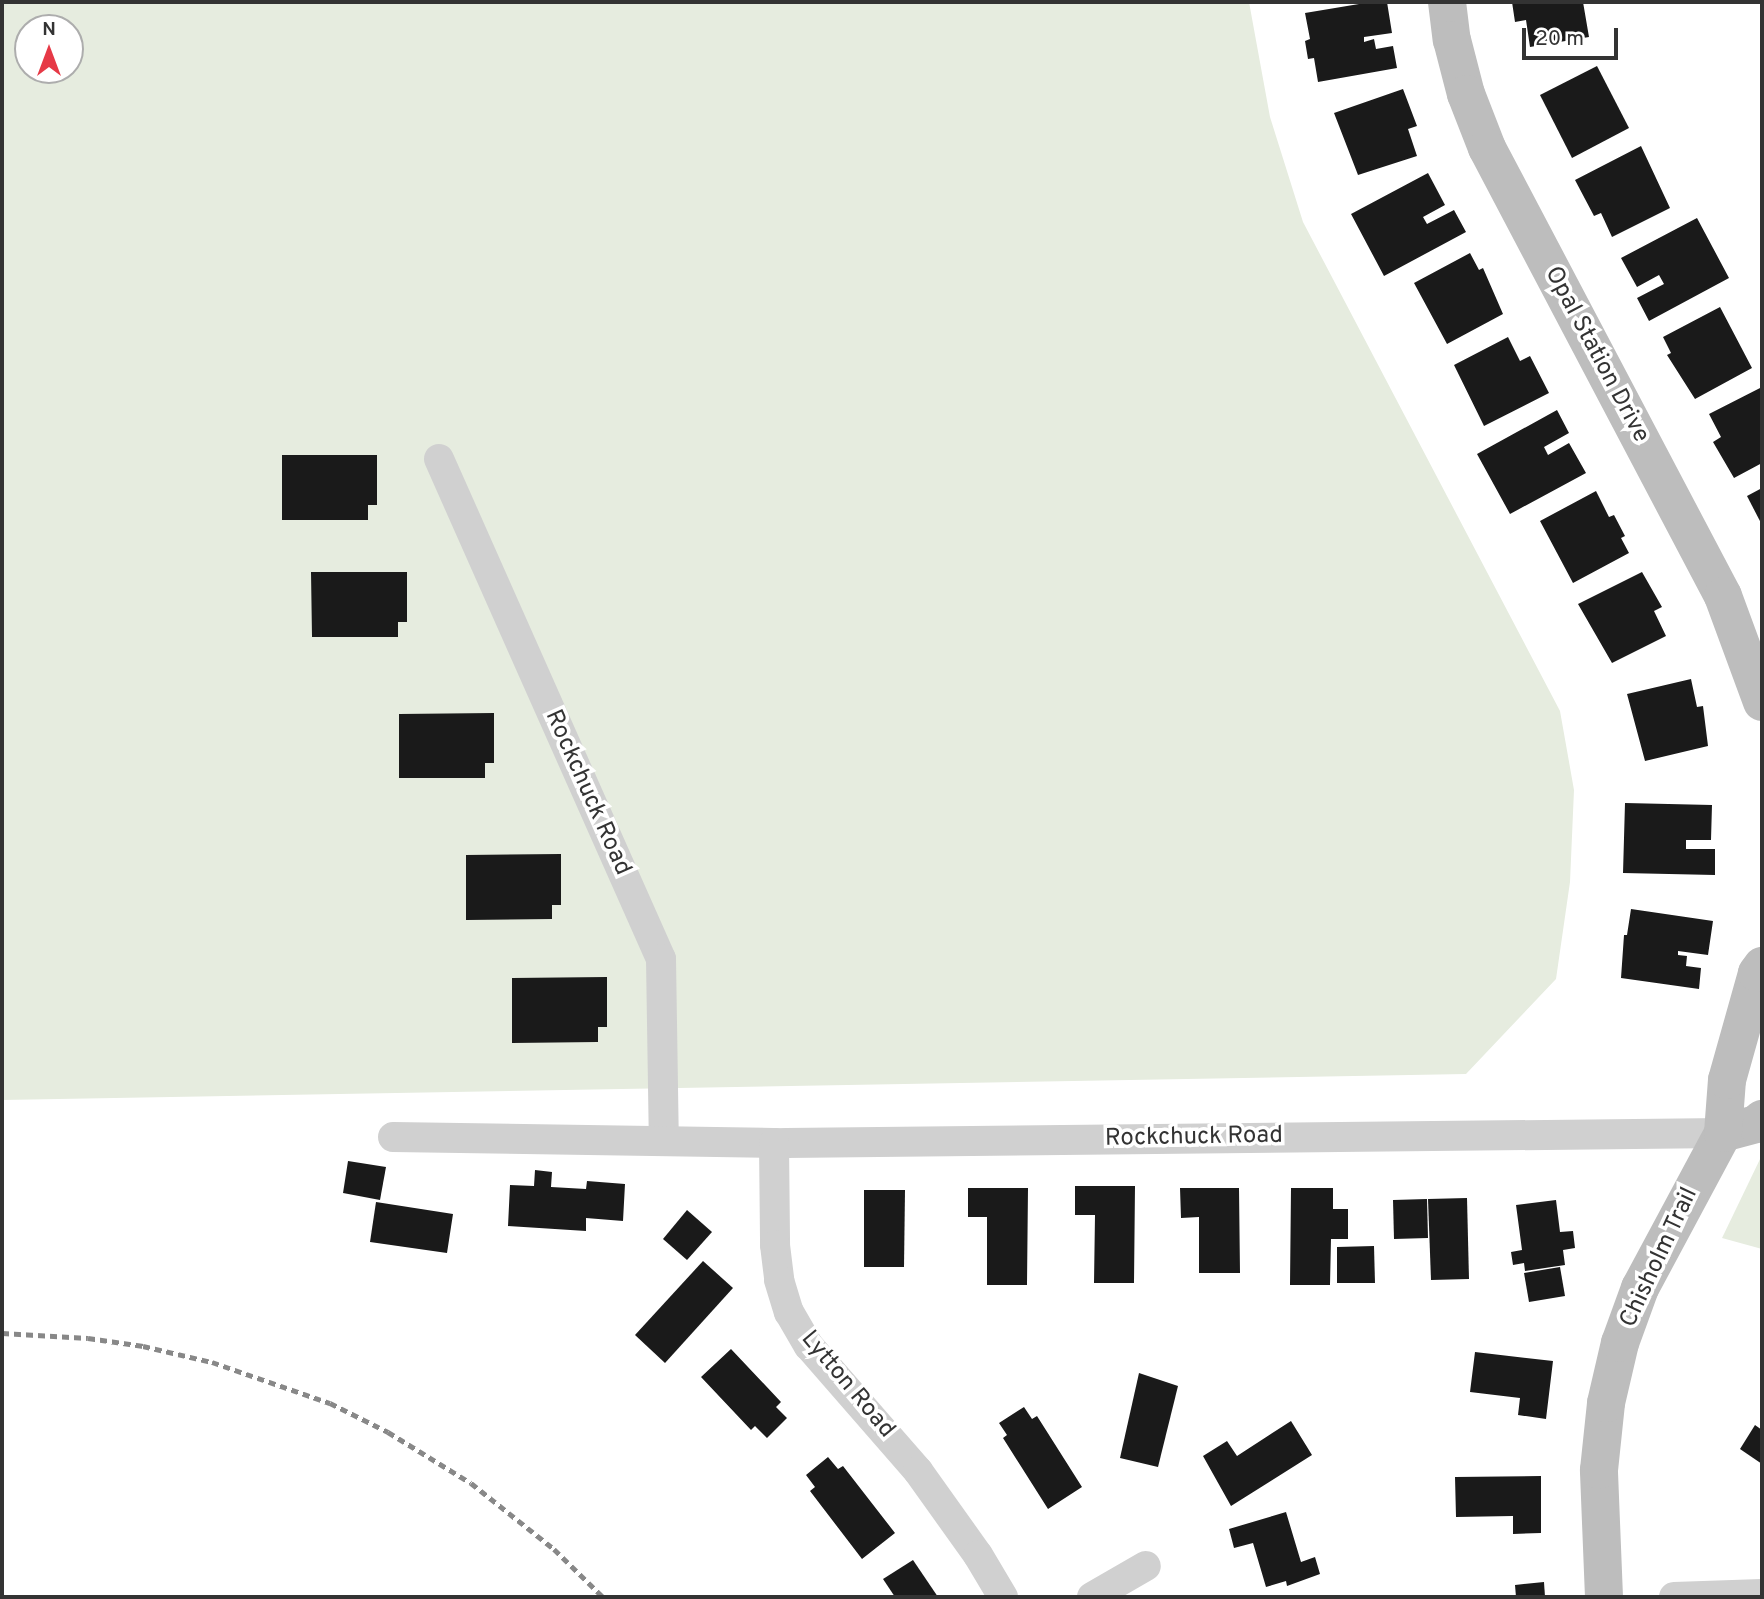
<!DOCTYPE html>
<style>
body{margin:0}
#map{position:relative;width:1764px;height:1599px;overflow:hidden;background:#fff;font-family:Overpass,sans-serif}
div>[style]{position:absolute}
.green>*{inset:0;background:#e6ecdf}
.building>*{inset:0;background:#1a1a1a}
.street>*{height:30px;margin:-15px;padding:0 15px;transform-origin:15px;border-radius:15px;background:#d0d0d0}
.secondary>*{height:38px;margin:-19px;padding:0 19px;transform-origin:19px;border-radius:19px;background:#bdbdbd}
.rail>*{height:5px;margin-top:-2.5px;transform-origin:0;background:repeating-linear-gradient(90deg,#888 0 7px,transparent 0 12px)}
span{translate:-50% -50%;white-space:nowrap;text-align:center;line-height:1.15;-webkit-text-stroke:7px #fff;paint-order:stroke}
.street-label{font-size:24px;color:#333}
.frame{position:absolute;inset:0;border:4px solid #333;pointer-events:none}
.north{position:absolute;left:14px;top:14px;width:70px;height:70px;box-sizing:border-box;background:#fff;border:2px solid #adadad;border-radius:50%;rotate:0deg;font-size:19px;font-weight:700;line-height:28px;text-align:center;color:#333}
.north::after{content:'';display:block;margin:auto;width:24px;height:32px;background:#e63946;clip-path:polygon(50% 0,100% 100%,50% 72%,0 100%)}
.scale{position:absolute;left:1522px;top:28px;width:96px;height:32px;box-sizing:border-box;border:4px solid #333;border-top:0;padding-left:9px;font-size:21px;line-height:24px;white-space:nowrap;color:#333;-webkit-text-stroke:5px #fff;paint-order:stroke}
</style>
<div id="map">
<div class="green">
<div style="clip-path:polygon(evenodd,2px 2px,1249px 2px,1270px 117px,1303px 222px,1560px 711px,1574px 790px,1570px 882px,1556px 979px,1466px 1074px,2px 1100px,2px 2px,28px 28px,70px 28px,70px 70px,28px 70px,28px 28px)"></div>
<div style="clip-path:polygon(1762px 1155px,1762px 1249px,1722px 1238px)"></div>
</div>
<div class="building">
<div style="clip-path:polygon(1371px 2px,1387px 2px,1392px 33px,1364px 37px,1364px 42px,1374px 39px,1376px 49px,1393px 46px,1397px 68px,1318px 82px,1314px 58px,1308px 59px,1305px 41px,1310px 39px,1305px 13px)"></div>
<div style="clip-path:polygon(1512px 2px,1583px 2px,1589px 37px,1530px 47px,1526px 20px,1515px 22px)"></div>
<div style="clip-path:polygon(1597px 66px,1629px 128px,1572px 158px,1540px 95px)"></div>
<div style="clip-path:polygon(1403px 89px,1417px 126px,1408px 129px,1417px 156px,1358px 175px,1334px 113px)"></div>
<div style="clip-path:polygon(1641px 146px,1670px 208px,1612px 237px,1601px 213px,1594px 216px,1575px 180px)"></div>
<div style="clip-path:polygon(1428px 173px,1445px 205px,1423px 217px,1427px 224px,1454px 210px,1466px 232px,1384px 276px,1351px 214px)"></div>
<div style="clip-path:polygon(1697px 218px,1729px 278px,1649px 321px,1637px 298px,1664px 284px,1659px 275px,1637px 287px,1621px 258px)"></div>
<div style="clip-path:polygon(1470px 253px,1479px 270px,1483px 268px,1503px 314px,1447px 344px,1414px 283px)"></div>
<div style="clip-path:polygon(1720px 307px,1752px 368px,1695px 399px,1667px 355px,1671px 353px,1663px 337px)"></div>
<div style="clip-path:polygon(1508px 337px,1520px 361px,1530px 356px,1549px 393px,1484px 426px,1454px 365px)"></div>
<div style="clip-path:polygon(1762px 387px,1762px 463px,1734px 478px,1713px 442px,1721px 437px,1709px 414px)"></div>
<div style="clip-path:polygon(1557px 410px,1569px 433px,1544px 447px,1548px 455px,1569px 443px,1586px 473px,1510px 514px,1477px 454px)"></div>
<div style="clip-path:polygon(282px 455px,377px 455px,377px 505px,368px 505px,368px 520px,282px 520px)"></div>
<div style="clip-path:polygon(1762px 488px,1762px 525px,1747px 496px)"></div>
<div style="clip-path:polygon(1596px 491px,1609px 517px,1614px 515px,1625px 536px,1621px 538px,1629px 553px,1573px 583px,1540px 521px)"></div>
<div style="clip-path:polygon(311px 572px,407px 572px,407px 622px,398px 622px,398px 637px,312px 637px)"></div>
<div style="clip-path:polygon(1642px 572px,1662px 607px,1654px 611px,1666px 636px,1612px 663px,1578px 604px)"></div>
<div style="clip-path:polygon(1691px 679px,1697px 707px,1703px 706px,1708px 746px,1645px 761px,1627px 694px)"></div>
<div style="clip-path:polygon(494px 713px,494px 763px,485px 763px,485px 778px,399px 778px,399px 714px)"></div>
<div style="clip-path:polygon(1625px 803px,1712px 805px,1711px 840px,1686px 840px,1686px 849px,1715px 849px,1715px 875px,1623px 873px)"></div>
<div style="clip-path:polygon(561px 854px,561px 905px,552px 905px,552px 919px,466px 920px,466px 855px)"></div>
<div style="clip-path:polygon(1631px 909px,1713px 921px,1708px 955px,1678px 951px,1678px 955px,1687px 956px,1686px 966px,1701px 968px,1699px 989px,1621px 978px,1624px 935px,1627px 935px)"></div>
<div style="clip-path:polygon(607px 977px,607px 1027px,598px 1027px,598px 1042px,512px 1043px,512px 978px)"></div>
<div style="clip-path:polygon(348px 1161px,386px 1167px,380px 1200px,343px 1193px)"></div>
<div style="clip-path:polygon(535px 1170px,552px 1172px,551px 1187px,586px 1189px,587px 1181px,625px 1184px,623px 1221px,586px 1218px,586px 1231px,508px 1226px,510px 1185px,534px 1186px)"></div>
<div style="clip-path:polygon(1075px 1186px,1135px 1186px,1134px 1283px,1094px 1283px,1095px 1215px,1075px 1215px)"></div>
<div style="clip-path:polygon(968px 1188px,1028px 1188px,1027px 1285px,987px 1285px,987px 1217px,968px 1217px)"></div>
<div style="clip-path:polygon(1180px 1188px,1239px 1188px,1240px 1273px,1199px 1273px,1199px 1217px,1181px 1218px)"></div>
<div style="clip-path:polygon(1291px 1188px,1333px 1188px,1333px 1209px,1348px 1209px,1348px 1239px,1331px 1239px,1330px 1285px,1290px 1285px)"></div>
<div style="clip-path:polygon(864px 1190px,905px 1190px,904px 1267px,864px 1267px)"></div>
<div style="clip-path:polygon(1467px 1198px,1469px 1279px,1431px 1280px,1428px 1199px)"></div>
<div style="clip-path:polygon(1427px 1199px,1428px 1238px,1394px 1239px,1393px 1200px)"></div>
<div style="clip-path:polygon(1556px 1200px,1560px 1232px,1573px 1231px,1575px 1248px,1563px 1250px,1565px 1265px,1525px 1271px,1524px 1263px,1513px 1265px,1511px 1252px,1522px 1250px,1516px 1205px)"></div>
<div style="clip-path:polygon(376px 1202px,453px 1214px,447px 1253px,370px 1242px)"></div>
<div style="clip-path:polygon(687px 1210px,712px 1232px,687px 1260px,663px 1239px)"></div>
<div style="clip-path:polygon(1374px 1246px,1375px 1283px,1337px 1283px,1337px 1247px)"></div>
<div style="clip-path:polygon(703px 1261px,733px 1288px,665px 1363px,635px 1335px)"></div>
<div style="clip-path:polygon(1560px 1267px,1565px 1296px,1529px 1302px,1524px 1273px)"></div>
<div style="clip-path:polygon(731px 1349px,781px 1402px,776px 1407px,787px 1418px,767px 1438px,755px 1426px,751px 1430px,701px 1377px)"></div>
<div style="clip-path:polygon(1475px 1352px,1553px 1361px,1546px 1419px,1518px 1415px,1520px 1398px,1470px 1392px)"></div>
<div style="clip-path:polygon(1139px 1373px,1178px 1386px,1158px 1467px,1120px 1458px)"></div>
<div style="clip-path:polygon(1024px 1407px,1032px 1419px,1037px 1416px,1082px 1487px,1048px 1509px,1003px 1438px,1007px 1435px,999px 1423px)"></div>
<div style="clip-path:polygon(1291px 1421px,1312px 1455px,1231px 1506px,1203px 1456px,1227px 1441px,1237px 1456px)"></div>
<div style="clip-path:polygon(1755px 1425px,1762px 1430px,1762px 1464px,1740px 1449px)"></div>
<div style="clip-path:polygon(828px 1457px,838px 1469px,843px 1466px,895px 1533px,862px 1559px,810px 1491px,815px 1487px,806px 1475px)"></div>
<div style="clip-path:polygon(1541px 1476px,1541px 1533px,1513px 1534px,1513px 1516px,1456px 1517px,1455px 1477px)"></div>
<div style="clip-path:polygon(1286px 1512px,1301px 1562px,1315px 1557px,1320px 1574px,1287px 1586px,1286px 1581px,1266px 1587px,1253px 1543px,1234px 1548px,1229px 1529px)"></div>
<div style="clip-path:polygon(913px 1560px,938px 1597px,895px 1597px,883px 1579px)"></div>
<div style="clip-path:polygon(1544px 1582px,1545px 1597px,1516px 1597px,1515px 1585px)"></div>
</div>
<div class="street">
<div style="left:439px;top:459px;width:547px;rotate:66.06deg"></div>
<div style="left:661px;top:959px;width:182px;rotate:89.1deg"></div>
<div style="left:393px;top:1137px;width:393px;rotate:0.9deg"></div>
<div style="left:786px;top:1143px;width:937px;rotate:-0.61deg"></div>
<div style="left:774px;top:1143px;width:102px;rotate:89.4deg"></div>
<div style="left:775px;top:1245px;width:35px;rotate:83deg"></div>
<div style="left:779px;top:1280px;width:34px;rotate:73deg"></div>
<div style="left:789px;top:1312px;width:39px;rotate:60deg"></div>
<div style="left:809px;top:1346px;width:166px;rotate:48.9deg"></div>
<div style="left:918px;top:1471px;width:103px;rotate:54.5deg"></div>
<div style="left:978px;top:1555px;width:49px;rotate:59.2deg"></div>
<div style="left:1092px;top:1597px;width:62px;rotate:-29.9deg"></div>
<div style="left:1674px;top:1597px;width:88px;rotate:-2deg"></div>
</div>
<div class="secondary">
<div style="left:1447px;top:2px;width:38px;rotate:83deg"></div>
<div style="left:1452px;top:40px;width:56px;rotate:75.5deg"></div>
<div style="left:1466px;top:94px;width:58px;rotate:68.7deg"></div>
<div style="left:1487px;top:148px;width:506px;rotate:62.22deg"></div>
<div style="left:1723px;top:596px;width:113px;rotate:69.8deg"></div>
<div style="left:1723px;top:1133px;width:34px;rotate:-15deg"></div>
<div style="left:1756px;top:1124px;width:8px;rotate:-40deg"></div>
<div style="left:1604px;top:1597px;width:127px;rotate:-92.3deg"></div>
<div style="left:1599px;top:1470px;width:67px;rotate:-84deg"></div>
<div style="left:1606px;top:1403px;width:62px;rotate:-76.9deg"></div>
<div style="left:1620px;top:1343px;width:59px;rotate:-70deg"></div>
<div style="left:1640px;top:1288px;width:176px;rotate:-61.8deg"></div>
<div style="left:1723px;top:1133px;width:53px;rotate:-85.7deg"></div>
<div style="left:1727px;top:1080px;width:111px;rotate:-74.3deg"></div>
<div style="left:1757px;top:973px;width:9px;rotate:-54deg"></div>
</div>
<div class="rail">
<div style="left:2px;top:1333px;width:86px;rotate:3.3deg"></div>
<div style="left:88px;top:1338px;width:56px;rotate:8.3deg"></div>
<div style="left:143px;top:1346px;width:71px;rotate:13.1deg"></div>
<div style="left:212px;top:1362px;width:125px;rotate:19.2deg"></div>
<div style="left:330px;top:1403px;width:65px;rotate:26.6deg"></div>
<div style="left:388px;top:1432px;width:97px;rotate:31.6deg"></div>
<div style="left:471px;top:1483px;width:106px;rotate:38.5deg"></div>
<div style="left:554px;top:1549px;width:69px;rotate:44.4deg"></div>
</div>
<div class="street-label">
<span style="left:1596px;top:355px;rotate:62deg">Opal Station Drive</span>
<span style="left:587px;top:793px;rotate:66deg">Rockchuck Road</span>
<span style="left:1194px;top:1138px;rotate:-1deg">Rockchuck Road</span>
<span style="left:1660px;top:1258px;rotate:-65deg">Chisholm Trail</span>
<span style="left:847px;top:1385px;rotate:50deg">Lytton Road</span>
</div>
<div class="frame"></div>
<div class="north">N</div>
<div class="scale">20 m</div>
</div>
